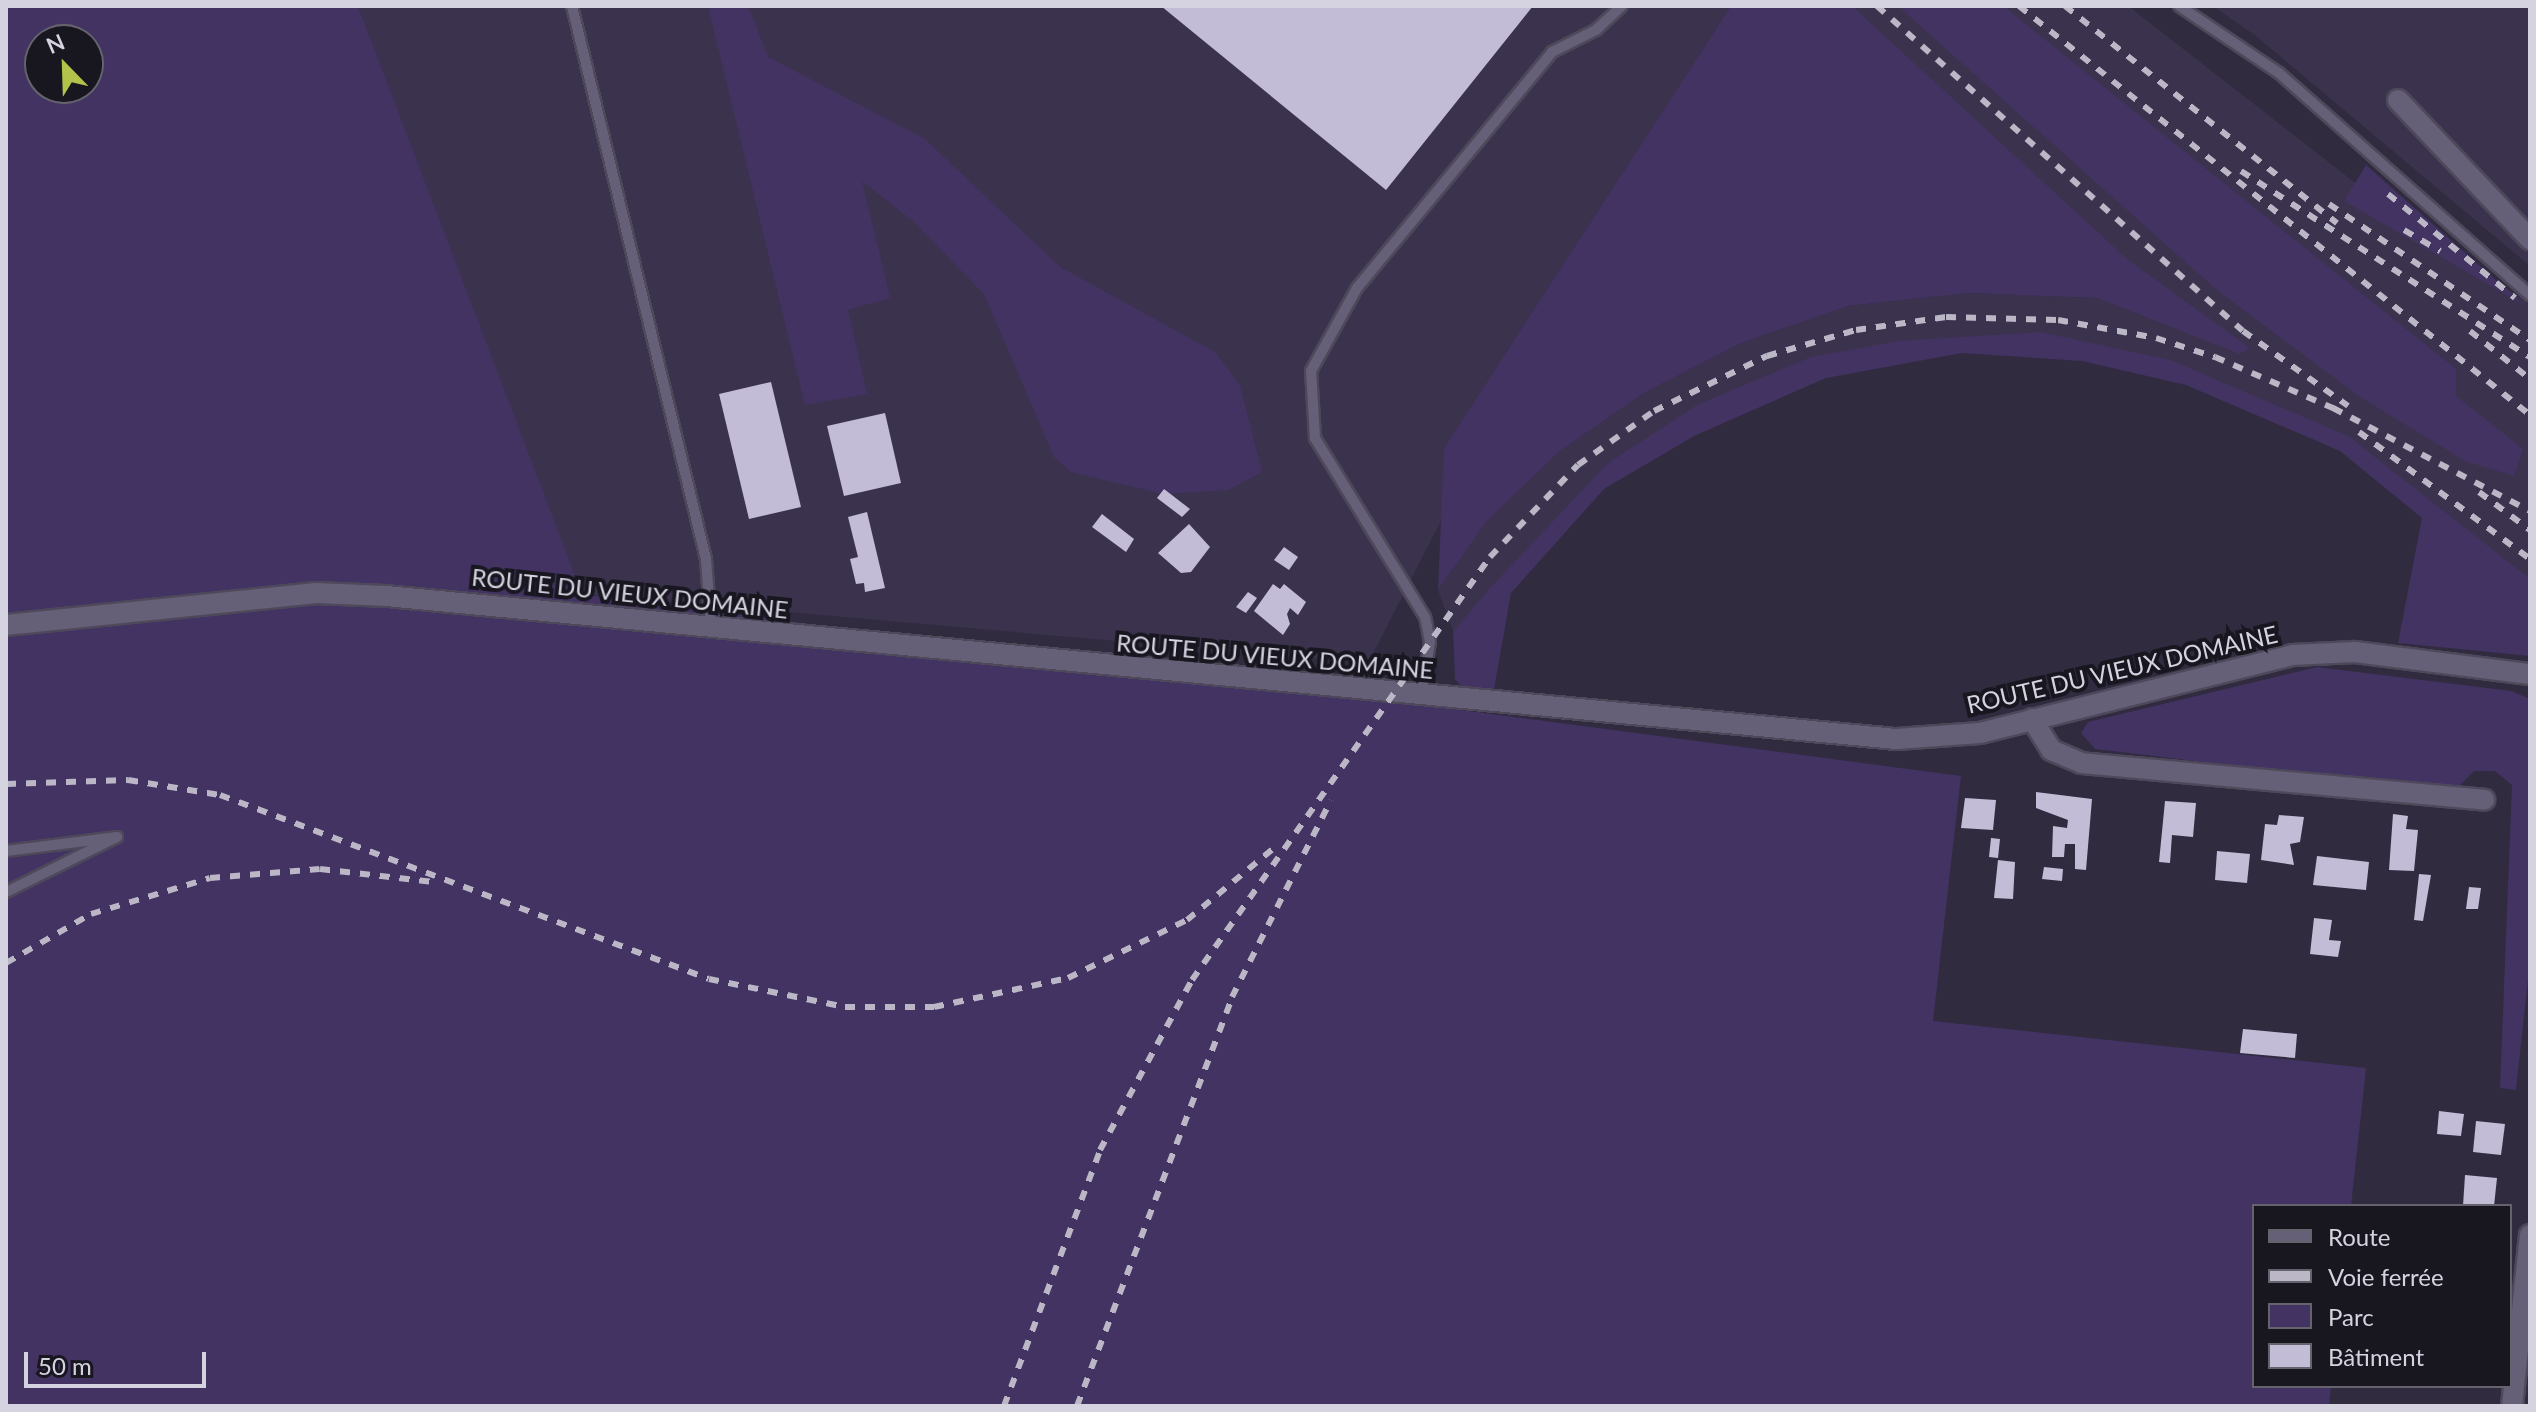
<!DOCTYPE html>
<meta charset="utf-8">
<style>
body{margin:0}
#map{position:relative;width:2536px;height:1412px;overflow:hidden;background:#312b40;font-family:Lato,sans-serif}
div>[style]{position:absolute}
.built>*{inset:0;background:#3b334e}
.green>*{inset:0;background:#423362}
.building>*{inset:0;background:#c2bcd7}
.roads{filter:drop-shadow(2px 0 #4e495a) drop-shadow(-2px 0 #4e495a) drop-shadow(0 2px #4e495a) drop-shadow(0 -2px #4e495a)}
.lane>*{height:10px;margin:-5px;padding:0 5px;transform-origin:5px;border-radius:5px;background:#655f77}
.street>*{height:20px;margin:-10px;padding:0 10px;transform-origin:10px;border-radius:10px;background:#655f77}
.secondary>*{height:20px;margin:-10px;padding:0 10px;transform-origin:10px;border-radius:10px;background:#655f77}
.rail>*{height:6px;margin-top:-3px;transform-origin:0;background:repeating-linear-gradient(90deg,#bbb7c6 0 10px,transparent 0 20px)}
span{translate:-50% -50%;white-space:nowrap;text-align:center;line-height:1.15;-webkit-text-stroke:8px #18161f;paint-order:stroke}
.street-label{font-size:24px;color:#d6d3e1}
.frame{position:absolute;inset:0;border:8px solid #d6d3e1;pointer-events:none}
.legend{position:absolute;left:2252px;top:1204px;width:260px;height:184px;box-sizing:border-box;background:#18161f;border:2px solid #64626d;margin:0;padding:10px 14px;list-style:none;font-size:24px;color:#d6d3e1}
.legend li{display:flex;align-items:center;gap:16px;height:40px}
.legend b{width:40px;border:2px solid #64626d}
.north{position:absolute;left:24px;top:24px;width:80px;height:80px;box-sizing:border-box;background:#18161f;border:2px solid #64626d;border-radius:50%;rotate:337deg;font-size:22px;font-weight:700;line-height:32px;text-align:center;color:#d6d3e1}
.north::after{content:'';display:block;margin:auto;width:28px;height:36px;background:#b3c24b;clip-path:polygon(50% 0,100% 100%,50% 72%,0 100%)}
.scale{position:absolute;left:24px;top:1352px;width:182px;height:36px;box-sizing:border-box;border:4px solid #d6d3e1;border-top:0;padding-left:10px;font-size:24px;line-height:28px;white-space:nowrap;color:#d6d3e1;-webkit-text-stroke:6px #18161f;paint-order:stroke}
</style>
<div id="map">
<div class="built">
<div style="clip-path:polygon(358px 6px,1731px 6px,1444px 448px,1442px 519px,1368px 663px,581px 594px)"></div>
<div style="clip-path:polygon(1843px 6px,2128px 6px,2381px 203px,2530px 304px,2530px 593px,2346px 444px,2238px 390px,2015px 342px,1766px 379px,1584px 494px,1456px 639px,1438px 590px,1487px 521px,1560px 451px,1644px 393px,1741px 343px,1848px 306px,1968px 293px,2098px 298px)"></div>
<div style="clip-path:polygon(2213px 6px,2530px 6px,2530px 266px,2256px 36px)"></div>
</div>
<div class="green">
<div style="clip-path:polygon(evenodd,6px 6px,358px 6px,582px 594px,1961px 776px,1933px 1021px,2366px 1068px,2351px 1206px,2254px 1206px,2254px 1386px,2331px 1386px,2329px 1406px,6px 1406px,6px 6px,40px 40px,88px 40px,88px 88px,40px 88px,40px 40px)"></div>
<div style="clip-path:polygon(708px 6px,748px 6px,768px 57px,925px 139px,1060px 267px,1215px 352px,1240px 386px,1262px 472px,1228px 490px,1163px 494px,1071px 472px,1054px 457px,984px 294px,913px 221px,862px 181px,890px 298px,848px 310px,867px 394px,805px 405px)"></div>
<div style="clip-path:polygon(1731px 6px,1852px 6px,2128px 260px,2250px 348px,2240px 354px,2098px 298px,1968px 293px,1848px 306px,1741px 343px,1644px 393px,1560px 451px,1487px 521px,1438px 590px,1444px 448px)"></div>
<div style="clip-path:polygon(1898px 6px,2003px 6px,2456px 369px,2456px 396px,2523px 449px,2514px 476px,2465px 461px,2359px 396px,2218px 291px)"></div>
<div style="clip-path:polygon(2366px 165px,2524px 305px,2344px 201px)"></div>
<div style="clip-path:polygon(2040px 332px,2170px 360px,2348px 436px,2530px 579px,2530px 656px,2398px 643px,2422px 518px,2340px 451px,2186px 385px,2082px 361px,1962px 353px,1826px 378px,1694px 436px,1604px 489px,1511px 593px,1494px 689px,1463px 688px,1455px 679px,1453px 632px,1490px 588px,1607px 464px,1697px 405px,1811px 357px,1899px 341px)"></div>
<div style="clip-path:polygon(2317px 667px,2511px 691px,2530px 699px,2530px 961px,2516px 1090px,2500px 1088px,2512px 785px,2495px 771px,2474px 771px,2459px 786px,2429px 789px,2095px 749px,2081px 733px,2088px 722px)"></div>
</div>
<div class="building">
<div style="clip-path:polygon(1161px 6px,1533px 6px,1386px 190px)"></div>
<div style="clip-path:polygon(771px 382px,801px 507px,749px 519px,719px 394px)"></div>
<div style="clip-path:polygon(885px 413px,901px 483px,844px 496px,827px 426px)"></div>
<div style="clip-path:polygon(1164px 489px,1190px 509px,1182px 517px,1157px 498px)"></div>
<div style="clip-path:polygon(867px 512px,885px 588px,865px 592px,864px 583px,856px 584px,850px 559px,858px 557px,848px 517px)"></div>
<div style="clip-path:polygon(1102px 514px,1134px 539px,1126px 552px,1092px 527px)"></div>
<div style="clip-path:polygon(1189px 524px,1210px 547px,1191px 572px,1181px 573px,1158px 553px)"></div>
<div style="clip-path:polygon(1284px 547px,1298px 557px,1289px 570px,1274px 560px)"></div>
<div style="clip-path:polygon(1273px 584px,1280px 589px,1284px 584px,1306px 602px,1298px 615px,1290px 608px,1287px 614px,1290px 624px,1283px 635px,1254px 611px)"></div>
<div style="clip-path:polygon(1248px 592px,1257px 598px,1246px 613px,1236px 607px)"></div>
<div style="clip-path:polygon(2036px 792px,2092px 799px,2086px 870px,2075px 869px,2075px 844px,2065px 844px,2064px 857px,2052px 857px,2053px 826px,2067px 828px,2068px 820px,2036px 808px)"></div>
<div style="clip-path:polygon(1965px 798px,1996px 800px,1993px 830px,1961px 828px)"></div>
<div style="clip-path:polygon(2165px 801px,2196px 803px,2193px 837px,2172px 835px,2170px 863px,2159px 862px)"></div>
<div style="clip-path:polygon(2393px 814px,2408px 816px,2406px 829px,2418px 830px,2414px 871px,2389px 870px)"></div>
<div style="clip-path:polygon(2279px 815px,2304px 817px,2300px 842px,2290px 844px,2294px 865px,2261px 860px,2265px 824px,2277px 825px)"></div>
<div style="clip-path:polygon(1991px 838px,2000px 839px,1998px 858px,1989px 857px)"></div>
<div style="clip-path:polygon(2217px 851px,2250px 854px,2247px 883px,2215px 880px)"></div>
<div style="clip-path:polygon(2317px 856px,2369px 862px,2366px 890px,2313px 885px)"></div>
<div style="clip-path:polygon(1998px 860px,2015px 862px,2013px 899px,1994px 898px)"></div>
<div style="clip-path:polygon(2044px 867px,2063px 869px,2062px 881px,2042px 879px)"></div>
<div style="clip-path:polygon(2419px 874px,2431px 875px,2423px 921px,2414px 920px)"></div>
<div style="clip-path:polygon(2469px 887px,2481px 888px,2478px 909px,2466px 909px)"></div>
<div style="clip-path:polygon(2314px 918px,2332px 920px,2329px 940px,2341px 941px,2338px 957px,2310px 954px)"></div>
<div style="clip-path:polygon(2243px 1029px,2297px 1034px,2295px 1058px,2240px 1053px)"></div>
<div style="clip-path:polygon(2439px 1111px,2464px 1114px,2461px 1136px,2437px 1134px)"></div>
<div style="clip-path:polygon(2476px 1121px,2505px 1124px,2501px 1155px,2473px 1152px)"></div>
<div style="clip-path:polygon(2465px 1175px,2497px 1178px,2494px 1206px,2463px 1206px)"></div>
</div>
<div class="roads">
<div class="lane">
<div style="left:572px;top:6px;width:569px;rotate:76.38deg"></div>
<div style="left:706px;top:559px;width:68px;rotate:85.8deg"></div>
<div style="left:2179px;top:6px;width:120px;rotate:33.8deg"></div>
<div style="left:2279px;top:73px;width:335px;rotate:41.5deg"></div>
<div style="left:1421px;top:696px;width:55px;rotate:-80.5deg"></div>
<div style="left:1430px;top:642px;width:25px;rotate:-101deg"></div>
<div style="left:1425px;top:617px;width:210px;rotate:-121.6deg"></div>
<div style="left:1315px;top:438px;width:67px;rotate:-93.4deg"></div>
<div style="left:1311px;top:371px;width:95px;rotate:-61deg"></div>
<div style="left:1357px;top:288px;width:306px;rotate:-50.4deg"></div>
<div style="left:1552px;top:52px;width:49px;rotate:-26.6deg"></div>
<div style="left:1596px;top:30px;width:35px;rotate:-43deg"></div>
<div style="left:6px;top:851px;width:112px;rotate:-7.2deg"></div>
<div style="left:117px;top:837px;width:124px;rotate:153.6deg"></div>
</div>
<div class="street">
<div style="left:2398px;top:100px;width:192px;rotate:46.5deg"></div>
<div style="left:6px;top:625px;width:312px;rotate:-5.9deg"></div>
<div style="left:316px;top:593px;width:70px;rotate:2.5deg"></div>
<div style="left:386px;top:596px;width:1518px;rotate:5.41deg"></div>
<div style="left:1897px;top:739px;width:83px;rotate:-4.1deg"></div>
<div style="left:1980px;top:733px;width:322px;rotate:-14deg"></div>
<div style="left:2292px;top:655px;width:63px;rotate:-2.7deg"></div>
<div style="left:2355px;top:652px;width:176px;rotate:7.2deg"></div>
<div style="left:2032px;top:719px;width:36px;rotate:58deg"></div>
<div style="left:2051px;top:750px;width:33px;rotate:23deg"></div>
<div style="left:2081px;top:763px;width:405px;rotate:5.2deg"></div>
</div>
<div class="secondary">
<div style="left:2512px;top:1406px;width:172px;rotate:-84deg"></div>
</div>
</div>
<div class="rail">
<div style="left:1877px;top:6px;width:489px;rotate:41.6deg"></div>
<div style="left:2243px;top:331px;width:129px;rotate:35.5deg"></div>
<div style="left:2019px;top:6px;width:655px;rotate:38.67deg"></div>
<div style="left:2065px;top:6px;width:348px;rotate:38.6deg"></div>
<div style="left:2241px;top:171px;width:344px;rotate:32.8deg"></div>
<div style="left:2388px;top:194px;width:164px;rotate:39.3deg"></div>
<div style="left:2329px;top:204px;width:243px;rotate:34.1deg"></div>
<div style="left:2404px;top:230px;width:42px;rotate:30.3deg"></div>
<div style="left:2470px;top:331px;width:77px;rotate:38.7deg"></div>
<div style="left:2359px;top:432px;width:213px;rotate:36.6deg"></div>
<div style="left:2479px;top:492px;width:64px;rotate:36.7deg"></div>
<div style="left:6px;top:784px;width:122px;rotate:-1.9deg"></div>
<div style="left:128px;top:780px;width:93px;rotate:9.3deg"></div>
<div style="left:220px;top:795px;width:522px;rotate:20.62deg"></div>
<div style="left:709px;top:979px;width:139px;rotate:11.6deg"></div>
<div style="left:845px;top:1007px;width:89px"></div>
<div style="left:934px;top:1007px;width:137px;rotate:-12.2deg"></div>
<div style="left:1068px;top:978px;width:132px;rotate:-26deg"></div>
<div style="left:1187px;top:920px;width:119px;rotate:-39.6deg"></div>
<div style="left:6px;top:963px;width:98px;rotate:-30deg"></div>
<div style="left:91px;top:914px;width:124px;rotate:-16.8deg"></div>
<div style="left:210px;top:878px;width:110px;rotate:-4.7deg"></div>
<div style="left:320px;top:869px;width:114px;rotate:6.6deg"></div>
<div style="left:1004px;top:1406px;width:273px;rotate:-69.4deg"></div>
<div style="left:1100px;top:1150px;width:193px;rotate:-61.6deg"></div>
<div style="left:1192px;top:980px;width:517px;rotate:-54.84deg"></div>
<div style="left:1490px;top:557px;width:127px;rotate:-46.3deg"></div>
<div style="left:1578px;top:465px;width:93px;rotate:-35.4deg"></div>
<div style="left:1654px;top:411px;width:126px;rotate:-26deg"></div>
<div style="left:1767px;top:356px;width:93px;rotate:-16.3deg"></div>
<div style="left:1856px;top:330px;width:91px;rotate:-8.2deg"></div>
<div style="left:1946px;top:317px;width:112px;rotate:1.5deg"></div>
<div style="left:2058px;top:320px;width:100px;rotate:10.4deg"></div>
<div style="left:2156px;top:338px;width:62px;rotate:17.9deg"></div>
<div style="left:2215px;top:357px;width:129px;rotate:23.4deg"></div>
<div style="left:2333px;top:408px;width:222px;rotate:27.6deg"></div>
<div style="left:1077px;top:1406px;width:437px;rotate:-69.2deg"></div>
<div style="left:1232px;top:997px;width:220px;rotate:-63.3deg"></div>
</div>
<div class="street-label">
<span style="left:630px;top:593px;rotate:6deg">ROUTE DU VIEUX DOMAINE</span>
<span style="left:1275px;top:656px;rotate:5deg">ROUTE DU VIEUX DOMAINE</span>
<span style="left:2122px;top:669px;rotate:-13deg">ROUTE DU VIEUX DOMAINE</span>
</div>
<div class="frame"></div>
<ul class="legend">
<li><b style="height:10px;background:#655f77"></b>Route</li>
<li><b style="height:10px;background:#bbb7c6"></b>Voie ferrée</li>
<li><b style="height:22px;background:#423362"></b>Parc</li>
<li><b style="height:22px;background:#c2bcd7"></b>Bâtiment</li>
</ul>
<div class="north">N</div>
<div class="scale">50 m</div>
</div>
